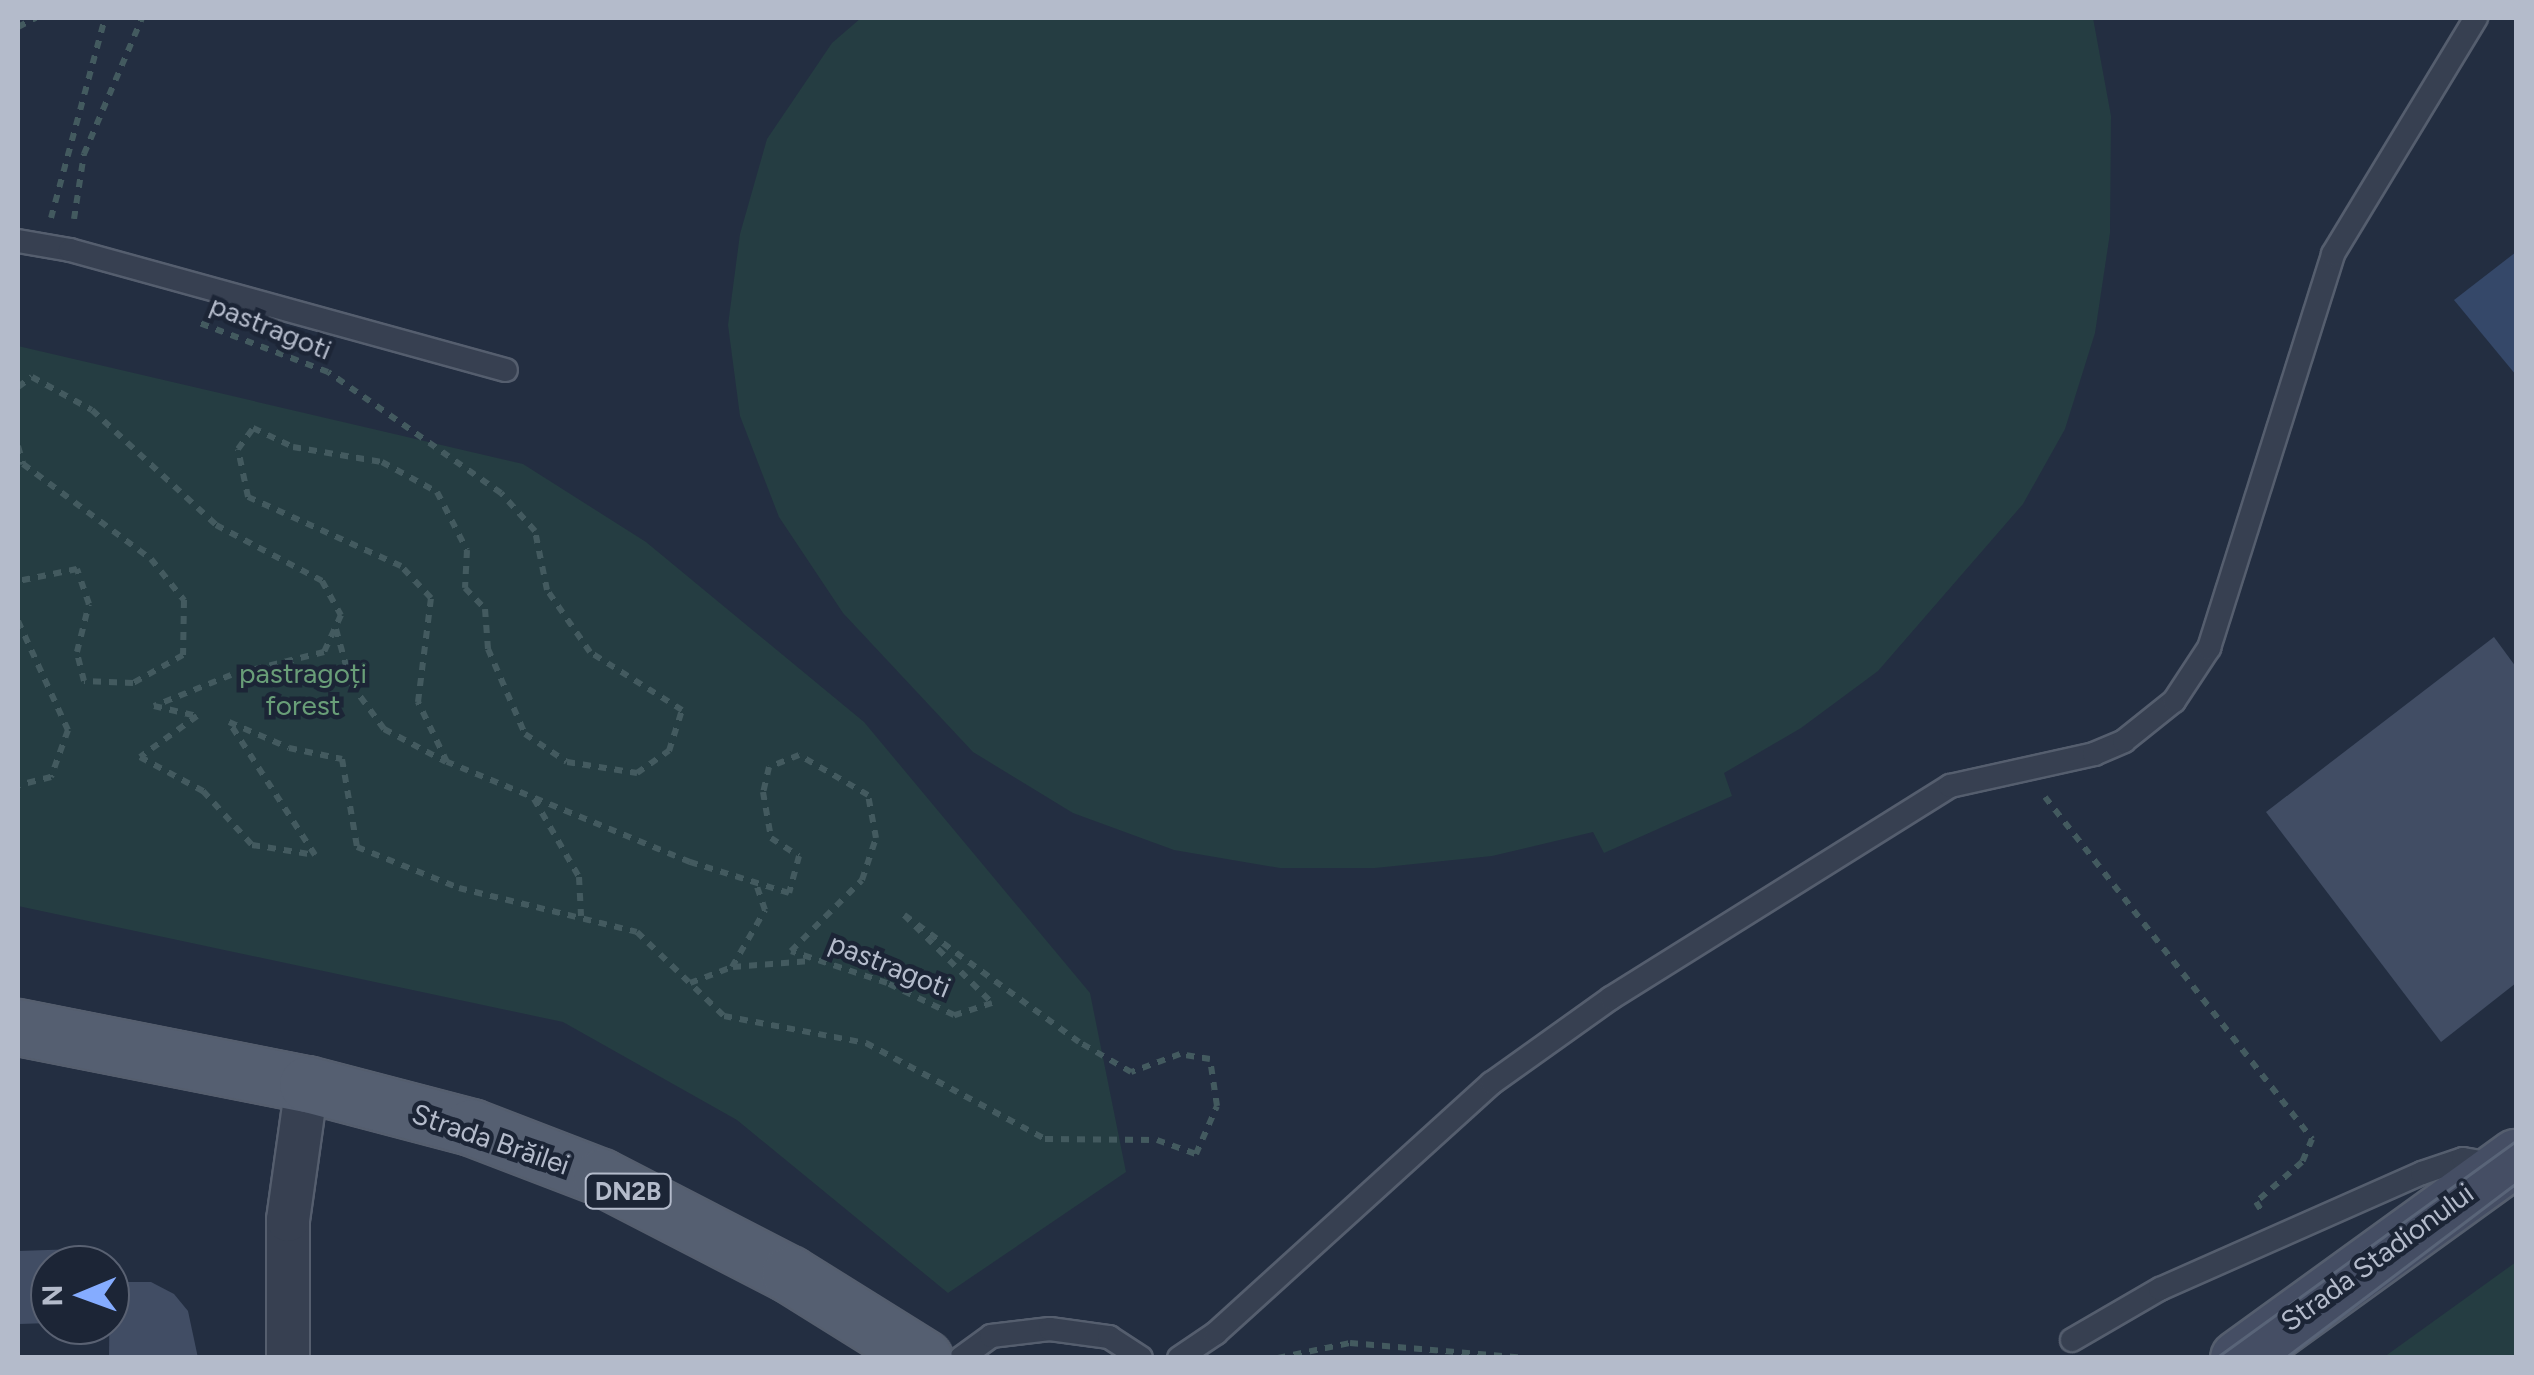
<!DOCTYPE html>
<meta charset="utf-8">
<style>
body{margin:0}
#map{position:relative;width:2534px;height:1375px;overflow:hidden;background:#232e41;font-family:Figtree,sans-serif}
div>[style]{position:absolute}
.green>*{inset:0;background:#253d42}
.water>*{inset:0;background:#354869}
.building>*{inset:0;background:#414d64}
.path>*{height:6px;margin-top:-3px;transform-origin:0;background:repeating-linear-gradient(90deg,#435a5f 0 8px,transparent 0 16px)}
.roads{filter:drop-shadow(2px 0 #555e6e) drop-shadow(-2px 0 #555e6e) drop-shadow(0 2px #555e6e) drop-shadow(0 -2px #555e6e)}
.service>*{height:22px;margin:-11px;padding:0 11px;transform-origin:11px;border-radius:11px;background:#374051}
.minor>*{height:42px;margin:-21px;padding:0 21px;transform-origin:21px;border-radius:21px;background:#374051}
.secondary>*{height:55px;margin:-27.5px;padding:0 27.5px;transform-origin:27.5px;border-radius:27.5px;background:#454e64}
.primary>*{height:55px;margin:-27.5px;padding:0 27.5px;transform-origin:27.5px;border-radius:27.5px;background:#555f71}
.tram>*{height:2.5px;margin:-1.25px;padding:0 1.25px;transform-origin:1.25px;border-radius:1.25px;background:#596478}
span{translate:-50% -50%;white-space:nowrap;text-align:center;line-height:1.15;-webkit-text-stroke:9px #1c2536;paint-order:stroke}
.shield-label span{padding:2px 8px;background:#1c2536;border:2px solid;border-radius:8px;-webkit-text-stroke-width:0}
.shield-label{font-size:25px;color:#b4bbcb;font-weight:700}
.street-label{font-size:28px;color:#b4bbcb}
.park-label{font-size:28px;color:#699e78}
.frame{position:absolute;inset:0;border:20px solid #b4bbcb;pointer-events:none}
.north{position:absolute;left:30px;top:1245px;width:100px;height:100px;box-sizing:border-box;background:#1c2536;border:2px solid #596172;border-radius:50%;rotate:269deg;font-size:28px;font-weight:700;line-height:40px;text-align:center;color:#b4bbcb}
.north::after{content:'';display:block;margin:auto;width:35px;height:45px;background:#85acff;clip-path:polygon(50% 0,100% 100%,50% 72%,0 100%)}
</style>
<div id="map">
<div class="green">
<div style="clip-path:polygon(861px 18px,2093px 18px,2111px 116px,2110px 233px,2095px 333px,2065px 429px,2023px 504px,1878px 671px,1801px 728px,1724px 773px,1732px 796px,1604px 853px,1593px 832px,1492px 856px,1375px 868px,1280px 868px,1174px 850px,1073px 813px,973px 752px,843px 613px,779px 517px,740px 416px,728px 325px,740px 234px,767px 139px,832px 43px)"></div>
<div style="clip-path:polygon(18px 346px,523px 464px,646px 542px,864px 722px,1090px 993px,1126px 1172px,948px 1293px,737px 1120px,563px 1022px,18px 906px)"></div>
<div style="clip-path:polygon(2516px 1262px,2516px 1357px,2384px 1357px)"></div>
</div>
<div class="water">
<div style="clip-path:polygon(2516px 252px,2516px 375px,2454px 300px)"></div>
</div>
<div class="building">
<div style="clip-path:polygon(2494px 637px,2516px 667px,2516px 983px,2441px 1042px,2266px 812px)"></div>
<div style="clip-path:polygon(77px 1249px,77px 1265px,50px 1265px,50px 1323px,19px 1324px,18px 1251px)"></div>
<div style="clip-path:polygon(110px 1282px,151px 1282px,174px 1294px,188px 1311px,198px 1358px,109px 1358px)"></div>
</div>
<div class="path">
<div style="left:18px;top:27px;width:20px;rotate:-27deg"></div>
<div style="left:51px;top:218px;width:207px;rotate:-74.9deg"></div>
<div style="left:74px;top:219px;width:66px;rotate:-81.3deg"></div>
<div style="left:84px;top:154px;width:148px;rotate:-66.9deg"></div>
<div style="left:18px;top:387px;width:17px;rotate:-36deg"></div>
<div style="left:32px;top:377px;width:68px;rotate:28.8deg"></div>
<div style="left:92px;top:410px;width:169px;rotate:42.8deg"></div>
<div style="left:216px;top:525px;width:120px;rotate:27.8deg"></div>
<div style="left:322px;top:581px;width:39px;rotate:61deg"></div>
<div style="left:341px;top:615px;width:41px;rotate:114.7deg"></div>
<div style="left:324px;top:652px;width:96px;rotate:166.1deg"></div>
<div style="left:231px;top:675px;width:83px;rotate:158.1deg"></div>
<div style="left:154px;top:706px;width:44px;rotate:13.1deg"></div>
<div style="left:197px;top:716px;width:70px;rotate:144.3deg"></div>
<div style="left:140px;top:757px;width:72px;rotate:28.4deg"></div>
<div style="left:203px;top:791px;width:73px;rotate:47.8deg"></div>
<div style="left:252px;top:845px;width:64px;rotate:9deg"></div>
<div style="left:315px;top:855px;width:158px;rotate:-122.9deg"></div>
<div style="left:229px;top:722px;width:65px;rotate:23.4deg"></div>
<div style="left:289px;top:748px;width:54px;rotate:11.7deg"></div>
<div style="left:342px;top:759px;width:89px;rotate:80.3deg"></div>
<div style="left:357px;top:847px;width:110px;rotate:21.9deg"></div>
<div style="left:459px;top:888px;width:183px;rotate:13.9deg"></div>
<div style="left:637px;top:932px;width:121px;rotate:44deg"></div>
<div style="left:724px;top:1016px;width:145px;rotate:10.8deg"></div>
<div style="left:866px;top:1043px;width:203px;rotate:28.2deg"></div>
<div style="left:1045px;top:1139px;width:112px;rotate:0.5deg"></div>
<div style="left:1157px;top:1140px;width:41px;rotate:19.7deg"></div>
<div style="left:1196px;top:1154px;width:52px;rotate:-66.4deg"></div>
<div style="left:1217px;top:1106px;width:48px;rotate:-98.5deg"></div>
<div style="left:1210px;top:1059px;width:30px;rotate:-171deg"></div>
<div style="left:1180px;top:1054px;width:52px;rotate:159.8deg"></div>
<div style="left:1131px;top:1072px;width:60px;rotate:-150deg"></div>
<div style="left:1079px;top:1042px;width:216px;rotate:-144deg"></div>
<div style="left:904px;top:915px;width:124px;rotate:45deg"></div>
<div style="left:992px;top:1003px;width:40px;rotate:162deg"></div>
<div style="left:954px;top:1015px;width:74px;rotate:-154.5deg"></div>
<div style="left:887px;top:983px;width:101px;rotate:-161.6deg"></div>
<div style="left:791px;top:951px;width:100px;rotate:-45deg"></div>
<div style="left:862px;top:880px;width:44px;rotate:-71.6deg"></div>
<div style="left:876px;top:838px;width:44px;rotate:-100.5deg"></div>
<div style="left:868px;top:795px;width:80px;rotate:-149.9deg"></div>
<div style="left:799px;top:755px;width:32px;rotate:158deg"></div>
<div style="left:769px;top:767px;width:26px;rotate:103deg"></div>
<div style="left:763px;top:792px;width:47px;rotate:80.1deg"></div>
<div style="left:771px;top:838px;width:33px;rotate:33deg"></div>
<div style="left:799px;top:856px;width:38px;rotate:105deg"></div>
<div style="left:789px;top:893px;width:104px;rotate:-162.6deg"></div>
<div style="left:690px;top:862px;width:263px;rotate:-157.6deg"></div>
<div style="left:447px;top:762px;width:67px;rotate:-115.8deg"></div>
<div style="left:418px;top:702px;width:105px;rotate:-82.9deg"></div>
<div style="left:431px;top:598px;width:44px;rotate:-133.2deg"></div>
<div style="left:401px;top:566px;width:168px;rotate:-155.7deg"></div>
<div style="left:248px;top:497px;width:49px;rotate:-101.8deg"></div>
<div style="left:238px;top:449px;width:26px;rotate:-54deg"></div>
<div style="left:253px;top:428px;width:44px;rotate:25.4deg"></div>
<div style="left:293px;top:447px;width:90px;rotate:9.6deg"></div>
<div style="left:382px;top:462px;width:63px;rotate:28.6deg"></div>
<div style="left:437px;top:492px;width:65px;rotate:62.7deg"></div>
<div style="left:467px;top:550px;width:38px;rotate:93deg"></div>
<div style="left:465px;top:588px;width:29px;rotate:46deg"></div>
<div style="left:485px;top:609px;width:40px;rotate:85.7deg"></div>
<div style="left:488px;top:649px;width:93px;rotate:66.5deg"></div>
<div style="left:525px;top:734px;width:50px;rotate:33.7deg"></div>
<div style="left:567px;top:762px;width:71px;rotate:8.9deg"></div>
<div style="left:637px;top:773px;width:39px;rotate:-35deg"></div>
<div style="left:669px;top:751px;width:43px;rotate:-72.4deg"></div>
<div style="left:682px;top:710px;width:109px;rotate:-147.8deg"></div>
<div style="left:590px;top:652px;width:75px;rotate:-124.7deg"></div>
<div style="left:547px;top:590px;width:60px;rotate:-101.5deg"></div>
<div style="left:535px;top:531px;width:51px;rotate:-131.8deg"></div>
<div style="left:501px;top:493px;width:211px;rotate:-145deg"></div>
<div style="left:328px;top:372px;width:137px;rotate:-159.1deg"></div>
<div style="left:18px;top:446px;width:19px;rotate:74deg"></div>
<div style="left:23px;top:464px;width:159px;rotate:36.6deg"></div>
<div style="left:151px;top:559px;width:53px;rotate:51.2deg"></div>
<div style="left:184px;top:600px;width:55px;rotate:91deg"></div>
<div style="left:183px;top:655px;width:57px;rotate:150.8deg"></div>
<div style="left:133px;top:683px;width:49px;rotate:-177.7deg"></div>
<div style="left:84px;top:681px;width:30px;rotate:-104deg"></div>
<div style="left:77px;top:652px;width:49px;rotate:-76deg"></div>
<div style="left:89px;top:604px;width:37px;rotate:-109deg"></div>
<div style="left:77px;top:569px;width:60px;rotate:168.5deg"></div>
<div style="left:18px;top:621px;width:120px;rotate:65.4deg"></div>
<div style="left:68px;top:730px;width:50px;rotate:109.9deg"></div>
<div style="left:51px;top:777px;width:34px;rotate:166deg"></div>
<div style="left:336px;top:629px;width:57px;rotate:74.7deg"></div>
<div style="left:351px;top:684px;width:56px;rotate:53.7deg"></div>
<div style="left:384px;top:729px;width:70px;rotate:28deg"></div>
<div style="left:2045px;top:797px;width:434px;rotate:52deg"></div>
<div style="left:2312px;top:1139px;width:25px;rotate:113deg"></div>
<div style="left:2302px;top:1162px;width:61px;rotate:139deg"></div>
<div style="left:2256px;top:1202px;width:13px;rotate:58deg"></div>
<div style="left:534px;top:799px;width:90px;rotate:60deg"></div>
<div style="left:579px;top:877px;width:39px;rotate:87deg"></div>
<div style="left:733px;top:967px;width:77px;rotate:-4.5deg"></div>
<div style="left:690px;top:983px;width:45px;rotate:-20.9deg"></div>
<div style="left:732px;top:967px;width:66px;rotate:-59.9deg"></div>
<div style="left:765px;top:910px;width:24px;rotate:-109deg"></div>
<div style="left:1278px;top:1358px;width:74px;rotate:-11.8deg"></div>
<div style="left:1350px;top:1343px;width:177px;rotate:4.9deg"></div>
</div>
<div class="roads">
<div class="service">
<div style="left:18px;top:241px;width:53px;rotate:9.8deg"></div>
<div style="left:70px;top:250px;width:452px;rotate:15.4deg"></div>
<div style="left:2072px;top:1340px;width:102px;rotate:-30.1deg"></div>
<div style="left:2160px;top:1289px;width:287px;rotate:-23.9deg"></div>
<div style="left:2422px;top:1173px;width:43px;rotate:-18.9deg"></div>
<div style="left:2463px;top:1159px;width:34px;rotate:10deg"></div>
<div style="left:961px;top:1358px;width:37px;rotate:-36deg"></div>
<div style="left:991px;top:1336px;width:59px;rotate:-6.8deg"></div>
<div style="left:1050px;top:1329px;width:60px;rotate:7.7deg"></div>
<div style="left:1109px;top:1337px;width:38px;rotate:33deg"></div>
<div style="left:1179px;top:1358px;width:45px;rotate:-34deg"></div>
<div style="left:1216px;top:1333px;width:372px;rotate:-42.2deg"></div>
<div style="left:1492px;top:1083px;width:146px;rotate:-35.5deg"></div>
<div style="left:1611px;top:998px;width:400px;rotate:-32deg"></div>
<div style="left:1950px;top:786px;width:148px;rotate:-12.5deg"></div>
<div style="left:2094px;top:754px;width:33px;rotate:-23deg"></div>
<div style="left:2124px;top:741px;width:64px;rotate:-38.7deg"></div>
<div style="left:2174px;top:701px;width:64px;rotate:-56.6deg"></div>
<div style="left:2209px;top:648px;width:413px;rotate:-72.5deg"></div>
<div style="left:2333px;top:254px;width:276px;rotate:-58.8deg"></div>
</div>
<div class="minor">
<div style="left:288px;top:1358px;width:138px;rotate:-90deg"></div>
<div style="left:288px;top:1220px;width:137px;rotate:-82deg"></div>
</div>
<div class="secondary">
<div style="left:2238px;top:1358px;width:343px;rotate:-35.9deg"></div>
</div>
<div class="primary">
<div style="left:18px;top:1027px;width:295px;rotate:11.2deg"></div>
<div style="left:307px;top:1084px;width:170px;rotate:14.7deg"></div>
<div style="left:471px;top:1127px;width:139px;rotate:21deg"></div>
<div style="left:601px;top:1177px;width:212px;rotate:27.3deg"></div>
<div style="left:789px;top:1274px;width:159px;rotate:31.9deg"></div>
</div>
</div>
<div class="tram">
<div style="left:2216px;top:1358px;width:370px;rotate:-35.9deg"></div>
<div style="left:2285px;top:1358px;width:290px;rotate:-37.1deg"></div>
</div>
<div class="shield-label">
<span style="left:628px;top:1191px">DN2B</span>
</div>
<div class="street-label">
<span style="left:271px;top:327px;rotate:22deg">pastragoti</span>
<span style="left:890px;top:965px;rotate:22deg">pastragoti</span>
<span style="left:491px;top:1139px;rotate:19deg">Strada Brăilei</span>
<span style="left:2377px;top:1257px;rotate:-36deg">Strada Stadionului</span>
</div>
<div class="park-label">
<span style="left:303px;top:689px">pastragoți<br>forest</span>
</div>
<div class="frame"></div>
<div class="north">N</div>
</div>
